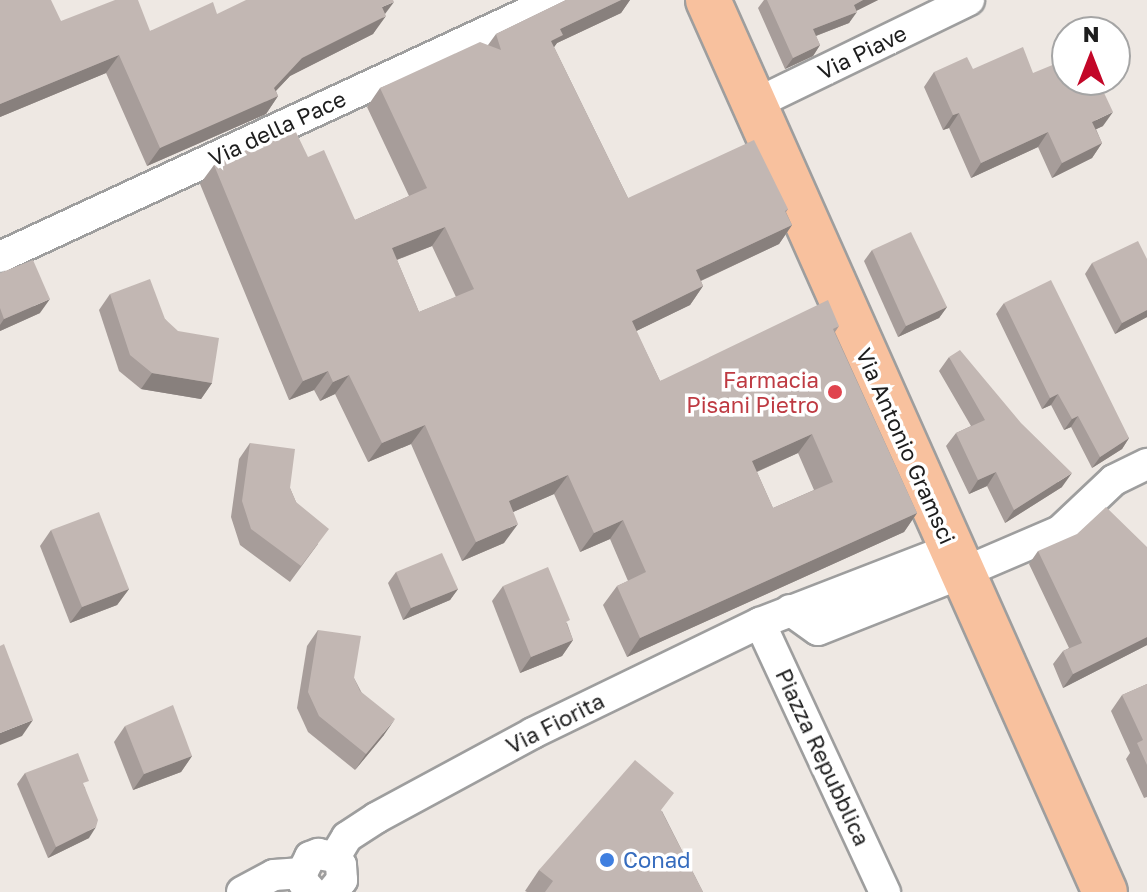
<!DOCTYPE html>
<style>
body{margin:0}
#map{position:relative;width:1147px;height:892px;overflow:hidden;background:#eee8e3;font-family:"Golos Text",sans-serif}
div>[style]{position:absolute}
.roads{filter:drop-shadow(2px 0 #9e9e9e) drop-shadow(-2px 0 #9e9e9e) drop-shadow(0 2px #9e9e9e) drop-shadow(0 -2px #9e9e9e)}
.street>*{height:30px;margin:-15px;padding:0 15px;transform-origin:15px;border-radius:15px;background:#fff}
.primary>*{height:44px;margin:-22px;padding:0 22px;transform-origin:22px;border-radius:22px;background:#f8c19e}
.wall>*{inset:0;background:#a79d9a}
.shaded-wall>*{inset:0;background:#88807d}
.building>*{inset:0;background:#c2b7b3}
.dots>*{width:22px;height:22px;translate:-50% -50%;box-sizing:border-box;border:4px solid #fff;border-radius:50%}
span{translate:-50% -50%;white-space:nowrap;text-align:center;line-height:1.15;-webkit-text-stroke:7px #fff;paint-order:stroke}
.street-label{font-size:22px;color:#1d1d1d}
.health-label{font-size:22px;color:#be3a42}
.right{translate:-100% -50%;text-align:right}
.shop-label{font-size:22px;color:#366cbe}
.left{translate:0 -50%;text-align:left}
.north{position:absolute;left:1051px;top:16px;width:80px;height:80px;box-sizing:border-box;background:#fff;border:2px solid #a5a5a5;border-radius:50%;rotate:0deg;font-size:22px;font-weight:700;line-height:32px;text-align:center;color:#1d1d1d}
.north::after{content:'';display:block;margin:auto;width:28px;height:36px;background:#c30728;clip-path:polygon(50% 0,100% 100%,50% 72%,0 100%)}
</style>
<div id="map">
<div class="roads">
<div class="street">
<div style="left:755px;top:104px;width:238px;rotate:-25.9deg"></div>
<div style="left:0;top:257px;width:612px;rotate:-24.85deg"></div>
<div style="left:790px;top:610px;width:34px;rotate:36deg"></div>
<div style="left:818px;top:630px;width:155px;rotate:-21.6deg"></div>
<div style="left:962px;top:573px;width:107px;rotate:-23.2deg"></div>
<div style="left:1060px;top:531px;width:74px;rotate:-43.4deg"></div>
<div style="left:1114px;top:480px;width:37px;rotate:-26deg"></div>
<div style="left:760px;top:623px;width:297px;rotate:65.1deg"></div>
<div style="left:335px;top:857px;width:23px;rotate:-59deg"></div>
<div style="left:347px;top:837px;width:35px;rotate:-33deg"></div>
<div style="left:376px;top:818px;width:179px;rotate:-28.4deg"></div>
<div style="left:533px;top:733px;width:252px;rotate:-25.9deg"></div>
<div style="left:760px;top:623px;width:205px;rotate:-21.2deg"></div>
<div style="left:242px;top:892px;width:36px;rotate:-28deg"></div>
<div style="left:274px;top:875px;width:28px;rotate:-4deg"></div>
<div style="left:312px;top:892px;width:13px;rotate:-132deg"></div>
<div style="left:303px;top:882px;width:9px;rotate:-96deg"></div>
<div style="left:302px;top:873px;width:18px;rotate:-63deg"></div>
<div style="left:310px;top:857px;width:9px;rotate:-21deg"></div>
<div style="left:318px;top:854px;width:17px;rotate:10deg"></div>
<div style="left:335px;top:857px;width:10px;rotate:53deg"></div>
<div style="left:341px;top:865px;width:15px;rotate:86deg"></div>
<div style="left:342px;top:880px;width:16px;rotate:130deg"></div>
</div>
<div class="primary">
<div style="left:708px;top:0;width:976px;rotate:66.01deg"></div>
</div>
</div>
<div class="wall">
<div style="clip-path:polygon(0 0,61px 21px,150px 31px,217px 14px,385px 14px,373px 34px,290px 76px,276px 91px,278px 96px,266px 114px,147px 166px,106px 73px,0 117px)"></div>
<div style="clip-path:polygon(evenodd,566px 0,630px 0,621px 13px,557px 43px,554px 47px,628px 198px,788px 209px,786px 212px,792px 225px,779px 244px,701px 281px,703px 286px,690px 305px,636px 331px,660px 381px,839px 326px,835px 332px,917px 513px,904px 532px,627px 657px,603px 605px,617px 586px,628px 581px,610px 539px,580px 552px,554px 494px,513px 512px,504px 543px,462px 561px,411px 444px,368px 462px,335px 394px,320px 401px,314px 390px,289px 400px,200px 184px,214px 165px,308px 157px,355px 220px,409px 196px,367px 107px,380px 88px,488px 45px,496px 34px,566px 0,432px 246px,456px 297px,419px 312px,397px 260px,432px 246px,566px 0,798px 453px,814px 490px,773px 508px,757px 472px,798px 453px)"></div>
<div style="clip-path:polygon(764px 0,878px 0,856px 11px,849px 23px,816px 36px,820px 45px,813px 56px,785px 69px,758px 8px)"></div>
<div style="clip-path:polygon(973px 69px,1033px 73px,1103px 126px,1096px 129px,1102px 143px,1092px 158px,1052px 178px,1038px 147px,971px 178px,949px 128px,943px 130px,924px 87px,934px 72px)"></div>
<div style="clip-path:polygon(872px 250px,947px 307px,939px 318px,898px 337px,864px 261px)"></div>
<div style="clip-path:polygon(1147px 259px,1147px 317px,1115px 334px,1085px 274px,1092px 263px)"></div>
<div style="clip-path:polygon(0 273px,40px 313px,0 331px)"></div>
<div style="clip-path:polygon(110px 294px,165px 319px,212px 383px,201px 399px,141px 389px,119px 371px,99px 310px)"></div>
<div style="clip-path:polygon(1004px 303px,1129px 438px,1122px 449px,1092px 468px,1071px 427px,1064px 430px,1051px 405px,1042px 409px,996px 314px)"></div>
<div style="clip-path:polygon(949px 357px,1062px 487px,1005px 523px,987px 486px,969px 494px,946px 446px,956px 433px,971px 426px,939px 371px)"></div>
<div style="clip-path:polygon(250px 443px,290px 488px,296px 502px,318px 544px,290px 582px,240px 545px,231px 517px,239px 459px)"></div>
<div style="clip-path:polygon(51px 530px,129px 589px,117px 605px,70px 623px,40px 546px)"></div>
<div style="clip-path:polygon(1147px 547px,1147px 645px,1063px 688px,1053px 664px,1063px 651px,1069px 648px,1029px 564px,1038px 551px)"></div>
<div style="clip-path:polygon(396px 572px,458px 589px,450px 600px,403px 620px,388px 583px)"></div>
<div style="clip-path:polygon(503px 586px,567px 623px,573px 640px,562px 656px,520px 673px,492px 601px)"></div>
<div style="clip-path:polygon(318px 630px,354px 678px,384px 735px,355px 770px,308px 732px,297px 708px,307px 646px)"></div>
<div style="clip-path:polygon(1147px 684px,1147px 797px,1144px 798px,1126px 759px,1130px 753px,1111px 711px,1122px 695px)"></div>
<div style="clip-path:polygon(125px 726px,192px 756px,181px 772px,133px 790px,114px 742px)"></div>
<div style="clip-path:polygon(25px 773px,85px 787px,89px 838px,48px 858px,17px 784px)"></div>
<div style="clip-path:polygon(662px 811px,703px 892px,527px 892px,525px 891px,539px 870px)"></div>
</div>
<div class="shaded-wall">
<div style="clip-path:polygon(621px 0,630px 0,621px 13px,557px 43px,549px 54px,537px 60px,560px 29px)"></div>
<div style="clip-path:polygon(863px 0,878px 0,846px 16px,854px 5px)"></div>
<div style="clip-path:polygon(394px 2px,382px 18px,386px 16px,373px 34px,290px 76px,265px 102px,278px 96px,266px 114px,147px 166px,160px 148px,382px 7px)"></div>
<div style="clip-path:polygon(857px 12px,849px 23px,805px 40px,813px 29px)"></div>
<div style="clip-path:polygon(820px 45px,813px 56px,785px 69px,793px 58px)"></div>
<div style="clip-path:polygon(119px 55px,106px 73px,0 117px,0 104px)"></div>
<div style="clip-path:polygon(1113px 112px,1103px 126px,1082px 136px,1092px 122px)"></div>
<div style="clip-path:polygon(959px 113px,949px 128px,943px 130px,953px 115px)"></div>
<div style="clip-path:polygon(1048px 132px,1038px 147px,971px 178px,981px 163px)"></div>
<div style="clip-path:polygon(1102px 143px,1092px 158px,1052px 178px,1062px 163px)"></div>
<div style="clip-path:polygon(792px 225px,779px 244px,683px 289px,696px 270px)"></div>
<div style="clip-path:polygon(445px 227px,432px 246px,378px 267px,392px 248px)"></div>
<div style="clip-path:polygon(703px 286px,690px 305px,618px 340px,632px 321px)"></div>
<div style="clip-path:polygon(50px 299px,40px 313px,0 331px,0 325px,4px 319px)"></div>
<div style="clip-path:polygon(947px 307px,939px 318px,898px 337px,906px 326px)"></div>
<div style="clip-path:polygon(1147px 310px,1147px 317px,1115px 334px,1122px 323px)"></div>
<div style="clip-path:polygon(328px 371px,314px 390px,289px 400px,303px 381px)"></div>
<div style="clip-path:polygon(152px 373px,212px 383px,201px 399px,141px 389px)"></div>
<div style="clip-path:polygon(349px 375px,335px 394px,320px 401px,333px 382px)"></div>
<div style="clip-path:polygon(1058px 394px,1051px 405px,1042px 409px,1050px 398px)"></div>
<div style="clip-path:polygon(1078px 416px,1071px 427px,1064px 430px,1072px 419px)"></div>
<div style="clip-path:polygon(425px 425px,411px 444px,368px 462px,382px 443px)"></div>
<div style="clip-path:polygon(812px 434px,798px 453px,738px 480px,752px 461px)"></div>
<div style="clip-path:polygon(1129px 438px,1122px 449px,1092px 468px,1100px 457px)"></div>
<div style="clip-path:polygon(996px 472px,987px 486px,969px 494px,978px 480px)"></div>
<div style="clip-path:polygon(1072px 473px,1062px 487px,1005px 523px,1014px 510px)"></div>
<div style="clip-path:polygon(568px 475px,554px 494px,495px 520px,509px 501px)"></div>
<div style="clip-path:polygon(917px 513px,904px 532px,627px 657px,640px 638px)"></div>
<div style="clip-path:polygon(623px 520px,610px 539px,580px 552px,594px 533px)"></div>
<div style="clip-path:polygon(518px 524px,504px 543px,462px 561px,476px 542px)"></div>
<div style="clip-path:polygon(129px 589px,117px 605px,70px 623px,82px 607px)"></div>
<div style="clip-path:polygon(458px 589px,450px 600px,403px 620px,411px 608px)"></div>
<div style="clip-path:polygon(1147px 637px,1147px 645px,1063px 688px,1073px 674px)"></div>
<div style="clip-path:polygon(573px 640px,562px 656px,520px 673px,531px 657px)"></div>
<div style="clip-path:polygon(395px 719px,384px 735px,355px 770px,366px 754px)"></div>
<div style="clip-path:polygon(33px 720px,22px 736px,0 745px,0 733px)"></div>
<div style="clip-path:polygon(192px 756px,181px 772px,133px 790px,144px 774px)"></div>
<div style="clip-path:polygon(96px 827px,89px 838px,48px 858px,56px 847px)"></div>
</div>
<div class="building">
<div style="clip-path:polygon(0 0,51px 0,61px 21px,115px 0,138px 0,150px 31px,213px 2px,217px 14px,246px 0,393px 0,394px 2px,382px 7px,386px 16px,302px 58px,274px 88px,278px 96px,160px 148px,119px 55px,0 104px)"></div>
<div style="clip-path:polygon(evenodd,566px 0,621px 0,560px 29px,563px 35px,551px 41px,628px 198px,754px 140px,788px 209px,785px 211px,792px 225px,696px 270px,703px 286px,632px 321px,660px 381px,828px 300px,839px 326px,833px 329px,917px 513px,640px 638px,617px 586px,646px 572px,623px 520px,594px 533px,568px 475px,509px 501px,518px 524px,476px 542px,425px 425px,382px 443px,349px 375px,333px 382px,328px 371px,303px 381px,214px 165px,294px 128px,308px 157px,324px 150px,355px 220px,427px 188px,380px 88px,480px 42px,501px 50px,496px 34px,566px 0,445px 227px,474px 289px,419px 312px,392px 248px,445px 227px,566px 0,812px 434px,833px 482px,773px 508px,752px 461px,812px 434px)"></div>
<div style="clip-path:polygon(767px 0,863px 0,854px 5px,857px 12px,813px 29px,820px 45px,793px 58px)"></div>
<div style="clip-path:polygon(1023px 47px,1033px 73px,1067px 59px,1067px 80px,1098px 80px,1113px 112px,1092px 122px,1102px 143px,1062px 163px,1048px 132px,981px 163px,959px 113px,953px 115px,934px 72px,967px 57px,973px 69px)"></div>
<div style="clip-path:polygon(911px 232px,947px 307px,906px 326px,872px 250px)"></div>
<div style="clip-path:polygon(1138px 241px,1147px 259px,1147px 310px,1122px 323px,1092px 263px)"></div>
<div style="clip-path:polygon(33px 260px,50px 299px,4px 319px,0 308px,0 273px)"></div>
<div style="clip-path:polygon(150px 279px,165px 319px,178px 331px,219px 338px,212px 383px,152px 373px,130px 355px,110px 294px)"></div>
<div style="clip-path:polygon(1051px 280px,1129px 438px,1100px 457px,1078px 416px,1072px 419px,1058px 394px,1050px 398px,1004px 303px)"></div>
<div style="clip-path:polygon(960px 350px,1021px 423px,1072px 473px,1014px 510px,996px 472px,978px 480px,956px 433px,985px 420px,949px 357px)"></div>
<div style="clip-path:polygon(250px 443px,295px 449px,290px 488px,296px 502px,329px 529px,301px 566px,251px 529px,242px 501px)"></div>
<div style="clip-path:polygon(1106px 507px,1147px 547px,1147px 637px,1073px 674px,1063px 651px,1082px 643px,1038px 551px,1077px 534px)"></div>
<div style="clip-path:polygon(99px 512px,129px 589px,82px 607px,51px 530px)"></div>
<div style="clip-path:polygon(442px 553px,458px 589px,411px 608px,396px 572px)"></div>
<div style="clip-path:polygon(548px 567px,570px 620px,566px 622px,573px 640px,531px 657px,503px 586px)"></div>
<div style="clip-path:polygon(318px 630px,361px 636px,354px 678px,360px 691px,395px 719px,366px 754px,319px 716px,308px 692px)"></div>
<div style="clip-path:polygon(4px 644px,33px 720px,0 733px,0 646px)"></div>
<div style="clip-path:polygon(1147px 684px,1147px 765px,1137px 743px,1143px 740px,1122px 695px)"></div>
<div style="clip-path:polygon(173px 705px,192px 756px,144px 774px,125px 726px)"></div>
<div style="clip-path:polygon(78px 753px,89px 781px,83px 783px,98px 820px,96px 827px,56px 847px,25px 773px)"></div>
<div style="clip-path:polygon(635px 760px,674px 793px,661px 810px,703px 892px,545px 892px,553px 881px,539px 870px)"></div>
</div>
<div class="dots">
<div style="left:835px;top:392px;background:#e0444e"></div>
<div style="left:607px;top:860px;background:#3f7fe0"></div>
</div>
<div class="street-label">
<span style="left:862px;top:52px;rotate:-26deg">Via Piave</span>
<span style="left:277px;top:128px;rotate:-25deg">Via della Pace</span>
<span style="left:906px;top:446px;rotate:66deg">Via Antonio Gramsci</span>
<span style="left:555px;top:723px;rotate:-27deg">Via Fiorita</span>
<span style="left:823px;top:757px;rotate:65deg">Piazza Repubblica</span>
</div>
<div class="health-label">
<span class="right" style="left:819px;top:392px">Farmacia<br>Pisani Pietro</span>
</div>
<div class="shop-label">
<span class="left" style="left:623px;top:860px">Conad</span>
</div>
<div class="north">N</div>
</div>
